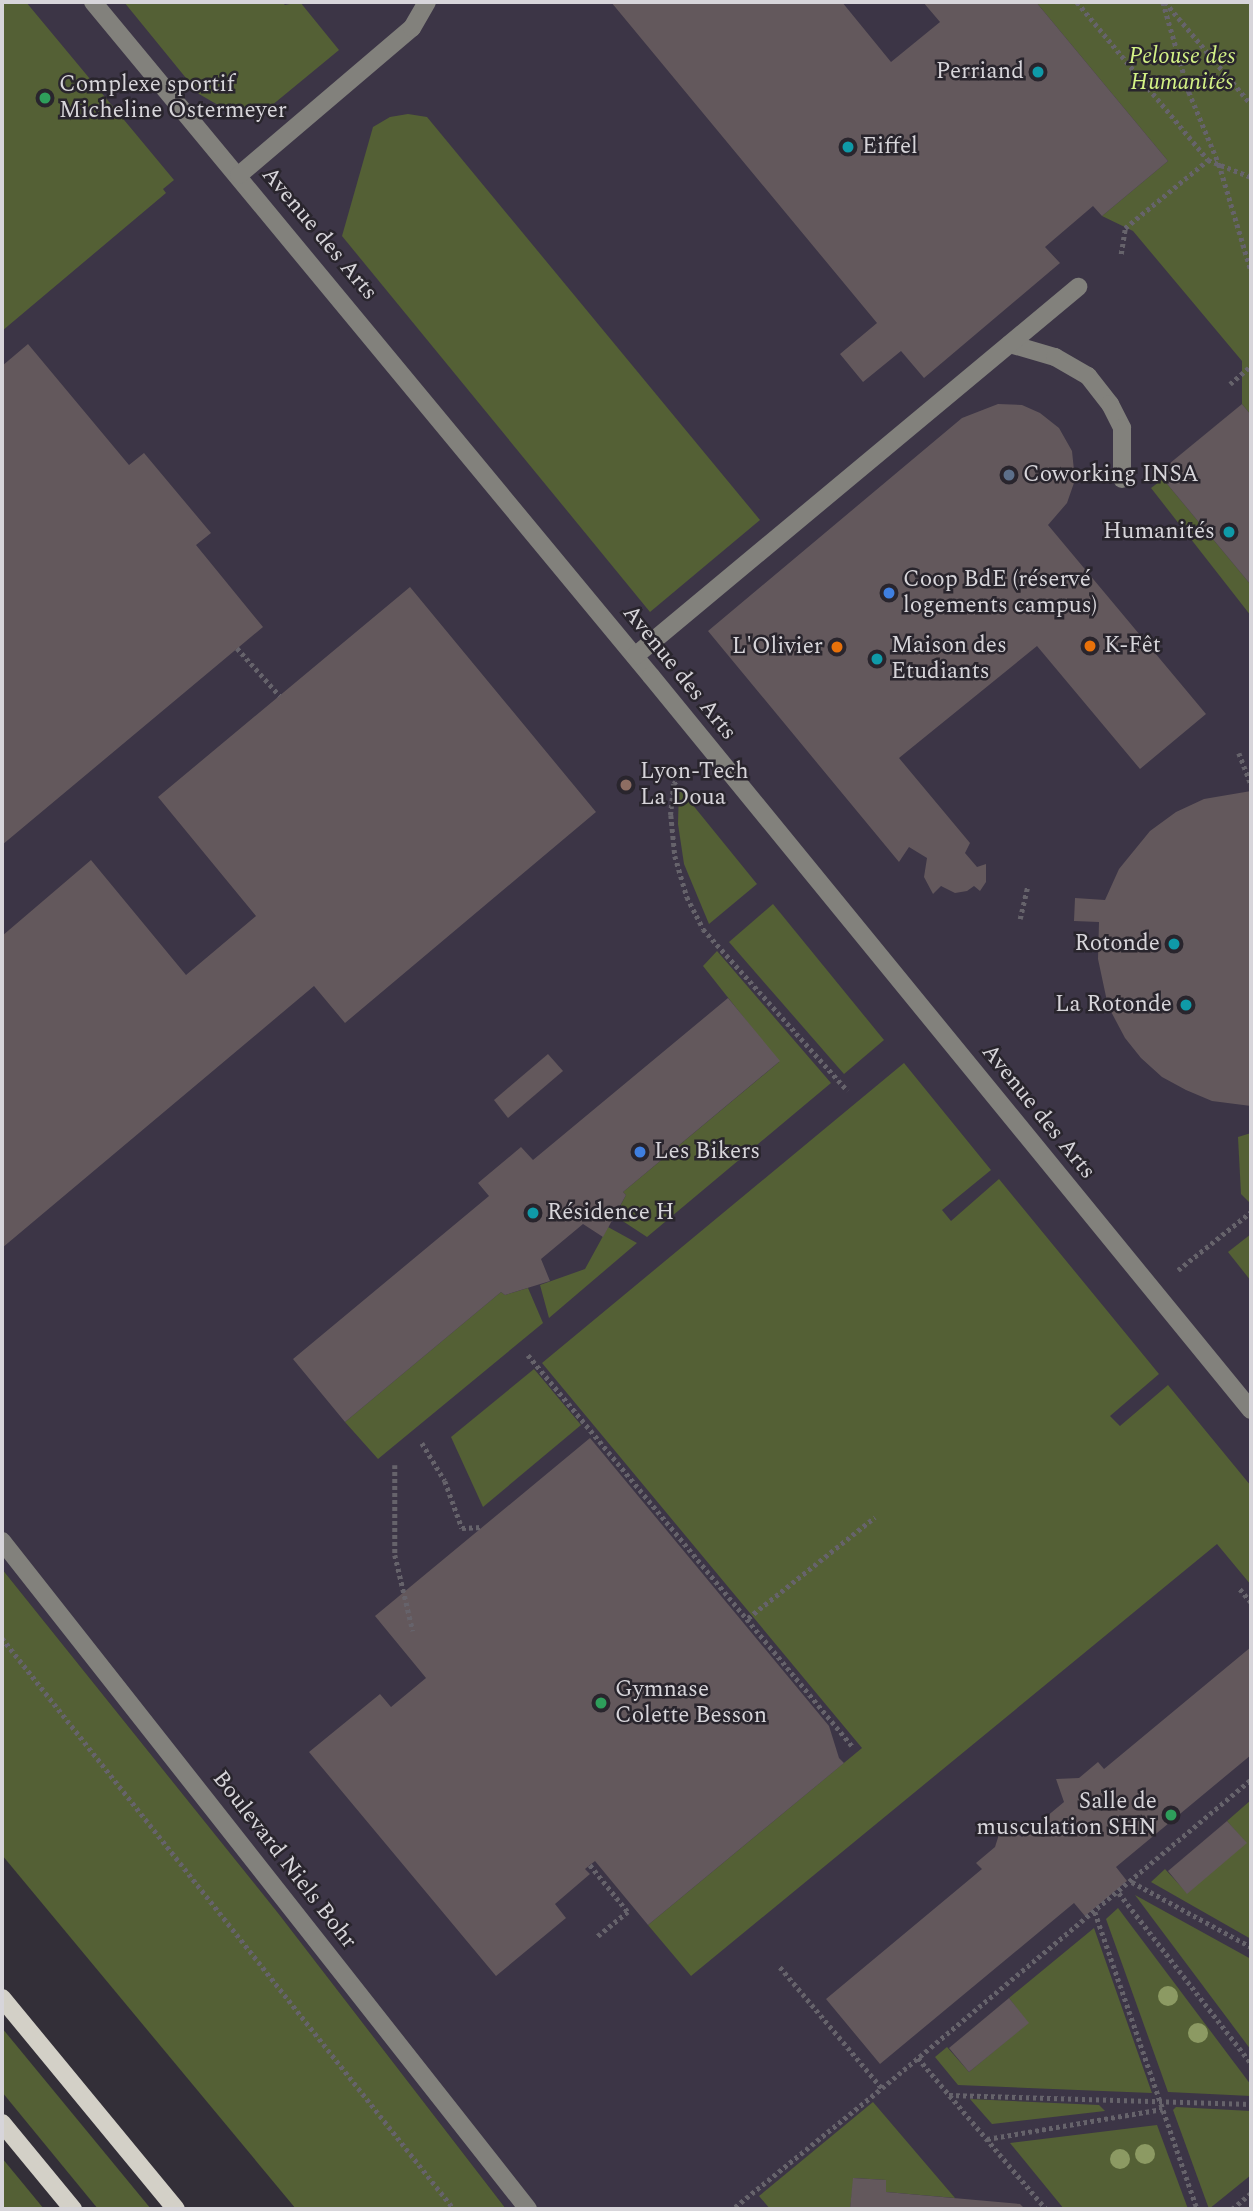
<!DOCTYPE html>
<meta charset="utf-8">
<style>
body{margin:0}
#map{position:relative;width:1253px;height:2211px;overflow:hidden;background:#332f38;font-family:Spectral,serif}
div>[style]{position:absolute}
.education>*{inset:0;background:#3c3546}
.green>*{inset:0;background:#546035}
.building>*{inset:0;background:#63585c}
.path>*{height:4.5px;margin-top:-2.25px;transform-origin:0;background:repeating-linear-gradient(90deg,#66636b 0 3.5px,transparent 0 7px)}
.minor>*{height:18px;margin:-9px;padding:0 9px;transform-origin:9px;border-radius:9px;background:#82817c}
.major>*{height:18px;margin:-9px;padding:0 9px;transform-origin:9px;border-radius:9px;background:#d3d0c7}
.trees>*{width:20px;height:20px;margin:-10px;border-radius:50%;background:#8c9a63}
.dots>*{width:19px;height:19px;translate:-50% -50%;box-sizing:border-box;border:4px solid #29252d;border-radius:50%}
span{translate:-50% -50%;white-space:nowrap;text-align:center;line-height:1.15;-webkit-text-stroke:5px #29252d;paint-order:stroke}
.park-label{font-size:23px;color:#d4f286;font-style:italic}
.poi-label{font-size:23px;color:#d7d5da}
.right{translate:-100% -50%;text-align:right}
.left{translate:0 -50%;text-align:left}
.street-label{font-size:23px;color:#d7d5da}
.frame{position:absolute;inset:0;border:4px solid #d7d5da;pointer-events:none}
</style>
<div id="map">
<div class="education">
<div style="clip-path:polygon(2px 2px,1251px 2px,1251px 2209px,506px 2209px,278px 1913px,2px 1569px)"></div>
</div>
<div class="green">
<div style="clip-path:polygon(2px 2px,26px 2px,174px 180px,163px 189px,166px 193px,2px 331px)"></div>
<div style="clip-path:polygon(124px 2px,282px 2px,285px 5px,300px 2px,339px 50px,271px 106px,254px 110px,225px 109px,199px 94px)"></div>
<div style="clip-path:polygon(1036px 2px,1251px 2px,1251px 415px,1242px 404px,1242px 361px,1133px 231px,1102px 216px,1168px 161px)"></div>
<div style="clip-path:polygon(408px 114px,427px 117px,760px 520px,650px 612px,342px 236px,373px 127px,390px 117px)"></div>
<div style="clip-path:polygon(1163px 479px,1251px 585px,1251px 616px,1151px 488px)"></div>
<div style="clip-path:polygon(679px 788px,757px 884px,709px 924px,684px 864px,678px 824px)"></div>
<div style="clip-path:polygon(773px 904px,884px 1040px,844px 1074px,729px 942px)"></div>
<div style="clip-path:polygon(717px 951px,831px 1083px,647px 1237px,615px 1216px,626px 1195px,623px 1192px,779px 1062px,703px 966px)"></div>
<div style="clip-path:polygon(904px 1063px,991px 1170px,942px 1210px,951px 1221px,999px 1179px,1159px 1374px,1110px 1416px,1120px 1426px,1168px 1385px,1251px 1486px,1251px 1585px,1217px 1544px,691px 1976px,648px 1925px,862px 1748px,542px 1363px)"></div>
<div style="clip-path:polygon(1251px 1133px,1251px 1204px,1241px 1194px,1238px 1137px)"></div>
<div style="clip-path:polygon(608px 1227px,637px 1243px,549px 1318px,540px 1285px,585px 1269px)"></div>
<div style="clip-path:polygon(1251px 1234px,1251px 1281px,1228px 1252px)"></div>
<div style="clip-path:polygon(528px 1288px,543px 1323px,378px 1459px,345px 1422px,501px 1292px,505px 1295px)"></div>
<div style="clip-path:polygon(534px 1369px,581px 1425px,483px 1507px,451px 1437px)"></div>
<div style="clip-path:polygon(2px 1569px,278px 1913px,506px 2209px,296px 2209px,2px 1855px)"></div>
<div style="clip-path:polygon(1251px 1800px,1251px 1939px,1151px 1882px,1165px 1869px,1187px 1893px,1246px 1843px,1227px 1821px)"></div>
<div style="clip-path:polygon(1135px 1895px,1251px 1959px,1251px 2050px)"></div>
<div style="clip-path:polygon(1118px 1908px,1251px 2085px,1251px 2096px,1168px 2092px,1106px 1919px)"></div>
<div style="clip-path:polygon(1094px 1928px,1152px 2093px,958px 2085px,935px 2057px,947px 2047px,969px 2072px,1028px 2023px,1009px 1998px)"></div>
<div style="clip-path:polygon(2px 2028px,151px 2209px,98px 2209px,2px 2092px)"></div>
<div style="clip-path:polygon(970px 2099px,1099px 2105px,1105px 2111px,992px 2124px)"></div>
<div style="clip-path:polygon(873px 2102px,955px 2198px,886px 2192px,886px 2180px,854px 2178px,850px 2209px,770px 2209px,759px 2196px)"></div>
<div style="clip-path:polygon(1176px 2107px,1251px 2111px,1251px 2175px,1209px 2209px,1173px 2110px)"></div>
<div style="clip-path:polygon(1157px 2125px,1188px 2209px,1064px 2209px,1010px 2143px)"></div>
<div style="clip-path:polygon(2px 2158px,44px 2209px,2px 2209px)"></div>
</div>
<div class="building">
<div style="clip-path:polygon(611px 2px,842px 2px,891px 62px,940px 22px,923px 2px,1036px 2px,1168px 161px,1102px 216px,1093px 206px,1045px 247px,1060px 263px,924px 378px,901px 351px,863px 382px,840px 354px,877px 323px)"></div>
<div style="clip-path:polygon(28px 344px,129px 465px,144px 453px,211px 533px,196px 545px,263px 627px,2px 845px,2px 366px)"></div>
<div style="clip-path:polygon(998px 404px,1022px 405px,1040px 413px,1059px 428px,1072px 451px,1075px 480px,1067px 503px,1048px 525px,1206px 714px,1140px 769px,1037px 646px,899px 758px,970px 843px,965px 853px,977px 867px,986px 864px,986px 882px,980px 891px,974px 886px,967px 891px,955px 893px,941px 886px,933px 894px,924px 877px,927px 858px,909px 847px,899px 862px,708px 631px,962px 418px)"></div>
<div style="clip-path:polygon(1242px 404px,1251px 415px,1251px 585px,1158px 473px)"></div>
<div style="clip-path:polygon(410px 587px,596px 812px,345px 1023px,314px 986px,2px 1248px,2px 936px,91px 860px,186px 975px,256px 916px,158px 797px)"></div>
<div style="clip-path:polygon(1251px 791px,1251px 1106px,1212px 1101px,1186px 1090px,1162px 1077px,1141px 1058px,1125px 1038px,1108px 1006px,1098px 959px,1099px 922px,1074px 921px,1075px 898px,1105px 900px,1119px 869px,1150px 831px,1176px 812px,1204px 799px)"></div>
<div style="clip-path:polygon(728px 998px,780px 1061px,623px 1192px,626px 1195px,603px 1237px,583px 1224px,541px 1259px,550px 1281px,505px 1295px,501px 1292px,345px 1422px,293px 1359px,489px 1196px,478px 1183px,521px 1147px,533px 1160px)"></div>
<div style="clip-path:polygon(548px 1054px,563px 1071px,508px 1118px,494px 1100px)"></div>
<div style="clip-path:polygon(590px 1438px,829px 1726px,839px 1758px,844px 1763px,648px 1925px,595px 1861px,585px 1869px,590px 1874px,555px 1904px,566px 1918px,496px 1976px,309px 1752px,380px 1694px,391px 1707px,426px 1678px,375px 1616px)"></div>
<div style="clip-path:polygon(1251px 1647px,1251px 1755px,1116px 1867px,1127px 1881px,1085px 1916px,1074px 1903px,880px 2064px,826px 1999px,982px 1869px,976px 1863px,995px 1847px,1002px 1825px,1022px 1837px,1064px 1802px,1056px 1779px,1079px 1778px,1098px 1762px,1104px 1769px)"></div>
<div style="clip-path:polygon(1227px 1821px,1247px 1843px,1187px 1894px,1168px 1871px)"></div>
<div style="clip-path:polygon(1009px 1998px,1029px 2023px,969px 2072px,949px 2048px)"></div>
<div style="clip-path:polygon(853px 2178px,886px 2180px,886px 2192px,1020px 2204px,1025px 2209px,850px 2209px)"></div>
</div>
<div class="path">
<div style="left:1077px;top:2px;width:205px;rotate:50.3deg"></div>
<div style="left:1208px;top:160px;width:46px;rotate:21.6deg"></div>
<div style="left:1163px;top:2px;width:94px;rotate:73.9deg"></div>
<div style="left:1189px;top:92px;width:78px;rotate:67.4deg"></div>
<div style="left:1219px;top:164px;width:112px;rotate:73.3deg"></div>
<div style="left:1165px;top:2px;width:133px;rotate:49.9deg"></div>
<div style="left:1121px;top:254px;width:26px;rotate:-81deg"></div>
<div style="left:1125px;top:228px;width:107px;rotate:-39.3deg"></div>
<div style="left:1230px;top:384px;width:28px;rotate:-41deg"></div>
<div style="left:237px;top:648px;width:64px;rotate:48.1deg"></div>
<div style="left:1239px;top:753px;width:33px;rotate:69deg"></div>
<div style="left:685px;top:771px;width:17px;rotate:130deg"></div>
<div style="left:674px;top:784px;width:31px;rotate:96deg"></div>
<div style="left:671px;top:815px;width:41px;rotate:84.4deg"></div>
<div style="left:675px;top:856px;width:43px;rotate:73.7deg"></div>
<div style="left:687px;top:897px;width:36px;rotate:63deg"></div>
<div style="left:703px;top:929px;width:217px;rotate:48.2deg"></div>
<div style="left:1020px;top:919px;width:32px;rotate:-77deg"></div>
<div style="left:1178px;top:1270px;width:93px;rotate:-38.5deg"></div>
<div style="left:528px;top:1355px;width:509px;rotate:50.34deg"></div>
<div style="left:422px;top:1443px;width:44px;rotate:58.8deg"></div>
<div style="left:445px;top:1481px;width:50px;rotate:70.1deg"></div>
<div style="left:462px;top:1528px;width:20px;rotate:-3deg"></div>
<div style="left:395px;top:1465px;width:90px;rotate:90deg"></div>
<div style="left:395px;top:1555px;width:78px;rotate:76.7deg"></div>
<div style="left:1240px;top:1589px;width:17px;rotate:50deg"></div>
<div style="left:748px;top:1618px;width:162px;rotate:-38.5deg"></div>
<div style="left:2px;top:1638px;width:728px;rotate:51.64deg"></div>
<div style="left:590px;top:1865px;width:60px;rotate:51deg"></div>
<div style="left:628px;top:1912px;width:40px;rotate:141deg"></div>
<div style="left:1132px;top:1882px;width:136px;rotate:28.6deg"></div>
<div style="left:1119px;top:1893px;width:215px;rotate:52.2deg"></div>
<div style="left:1095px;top:1912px;width:314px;rotate:71deg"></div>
<div style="left:780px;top:1967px;width:158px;rotate:49.9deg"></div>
<div style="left:882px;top:2088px;width:481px;rotate:-39.9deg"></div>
<div style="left:918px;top:2058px;width:198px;rotate:49.7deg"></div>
<div style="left:949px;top:2095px;width:302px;rotate:1.7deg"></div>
<div style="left:987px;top:2139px;width:178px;rotate:-9.7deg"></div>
<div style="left:735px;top:2207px;width:189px;rotate:-39deg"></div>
<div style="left:1232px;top:2209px;width:25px;rotate:-40deg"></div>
</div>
<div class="minor">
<div style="left:93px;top:2px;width:875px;rotate:50.38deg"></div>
<div style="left:651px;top:676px;width:948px;rotate:50.74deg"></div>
<div style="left:239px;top:175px;width:227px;rotate:-40.4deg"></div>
<div style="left:412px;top:28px;width:30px;rotate:-60deg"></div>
<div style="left:1010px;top:344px;width:47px;rotate:16.1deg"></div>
<div style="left:1055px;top:357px;width:38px;rotate:30deg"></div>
<div style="left:1088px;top:376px;width:36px;rotate:52deg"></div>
<div style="left:1110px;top:404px;width:27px;rotate:63deg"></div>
<div style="left:1122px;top:428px;width:51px;rotate:90deg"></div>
<div style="left:635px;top:656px;width:577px;rotate:-39.79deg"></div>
<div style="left:2px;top:1541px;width:850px;rotate:51.78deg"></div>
</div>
<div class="major">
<div style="left:2px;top:1998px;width:273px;rotate:50.5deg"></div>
<div style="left:2px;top:2123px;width:112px;rotate:50.5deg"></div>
</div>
<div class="trees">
<div style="left:1168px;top:1996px"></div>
<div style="left:1198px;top:2033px"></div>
<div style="left:1145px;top:2154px"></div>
<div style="left:1120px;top:2159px"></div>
</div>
<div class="dots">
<div style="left:1038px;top:72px;background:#0f9aa8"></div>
<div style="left:45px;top:98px;background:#2e9e5b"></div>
<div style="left:848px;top:147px;background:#0f9aa8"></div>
<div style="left:1009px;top:475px;background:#5c6f8a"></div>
<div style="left:1229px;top:532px;background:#0f9aa8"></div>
<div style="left:889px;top:593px;background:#3f7fe0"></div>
<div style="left:1090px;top:646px;background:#e8710a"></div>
<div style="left:837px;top:647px;background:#e8710a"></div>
<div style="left:877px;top:659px;background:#0f9aa8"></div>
<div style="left:626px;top:785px;background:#8d6e63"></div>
<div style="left:1174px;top:944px;background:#0f9aa8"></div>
<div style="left:1186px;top:1005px;background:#0f9aa8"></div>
<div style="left:640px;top:1152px;background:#3f7fe0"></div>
<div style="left:533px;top:1213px;background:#0f9aa8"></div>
<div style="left:601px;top:1703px;background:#2e9e5b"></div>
<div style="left:1171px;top:1815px;background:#2e9e5b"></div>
</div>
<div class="park-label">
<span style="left:1182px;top:70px">Pelouse des<br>Humanités</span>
</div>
<div class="poi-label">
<span class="right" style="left:1024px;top:72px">Perriand</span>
<span class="left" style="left:59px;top:98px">Complexe sportif<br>Micheline Ostermeyer</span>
<span class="left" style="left:862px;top:147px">Eiffel</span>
<span class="left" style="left:1023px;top:475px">Coworking INSA</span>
<span class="right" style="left:1215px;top:532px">Humanités</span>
<span class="left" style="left:903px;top:593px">Coop BdE (réservé<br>logements campus)</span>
<span class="left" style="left:891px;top:659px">Maison des<br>Etudiants</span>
<span class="left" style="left:1104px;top:646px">K-Fêt</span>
<span class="right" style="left:823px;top:647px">L'Olivier</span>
<span class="left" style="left:640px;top:785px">Lyon-Tech<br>La Doua</span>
<span class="right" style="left:1160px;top:944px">Rotonde</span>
<span class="right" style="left:1172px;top:1005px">La Rotonde</span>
<span class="left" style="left:654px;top:1152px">Les Bikers</span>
<span class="left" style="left:547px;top:1213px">Résidence H</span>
<span class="left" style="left:615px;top:1703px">Gymnase<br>Colette Besson</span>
<span class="right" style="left:1157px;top:1815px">Salle de<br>musculation SHN</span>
</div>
<div class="street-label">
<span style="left:319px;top:234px;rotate:50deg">Avenue des Arts</span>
<span style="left:679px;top:673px;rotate:51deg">Avenue des Arts</span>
<span style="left:1038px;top:1112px;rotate:51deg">Avenue des Arts</span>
<span style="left:284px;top:1860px;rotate:52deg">Boulevard Niels Bohr</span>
</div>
<div class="frame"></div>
</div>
